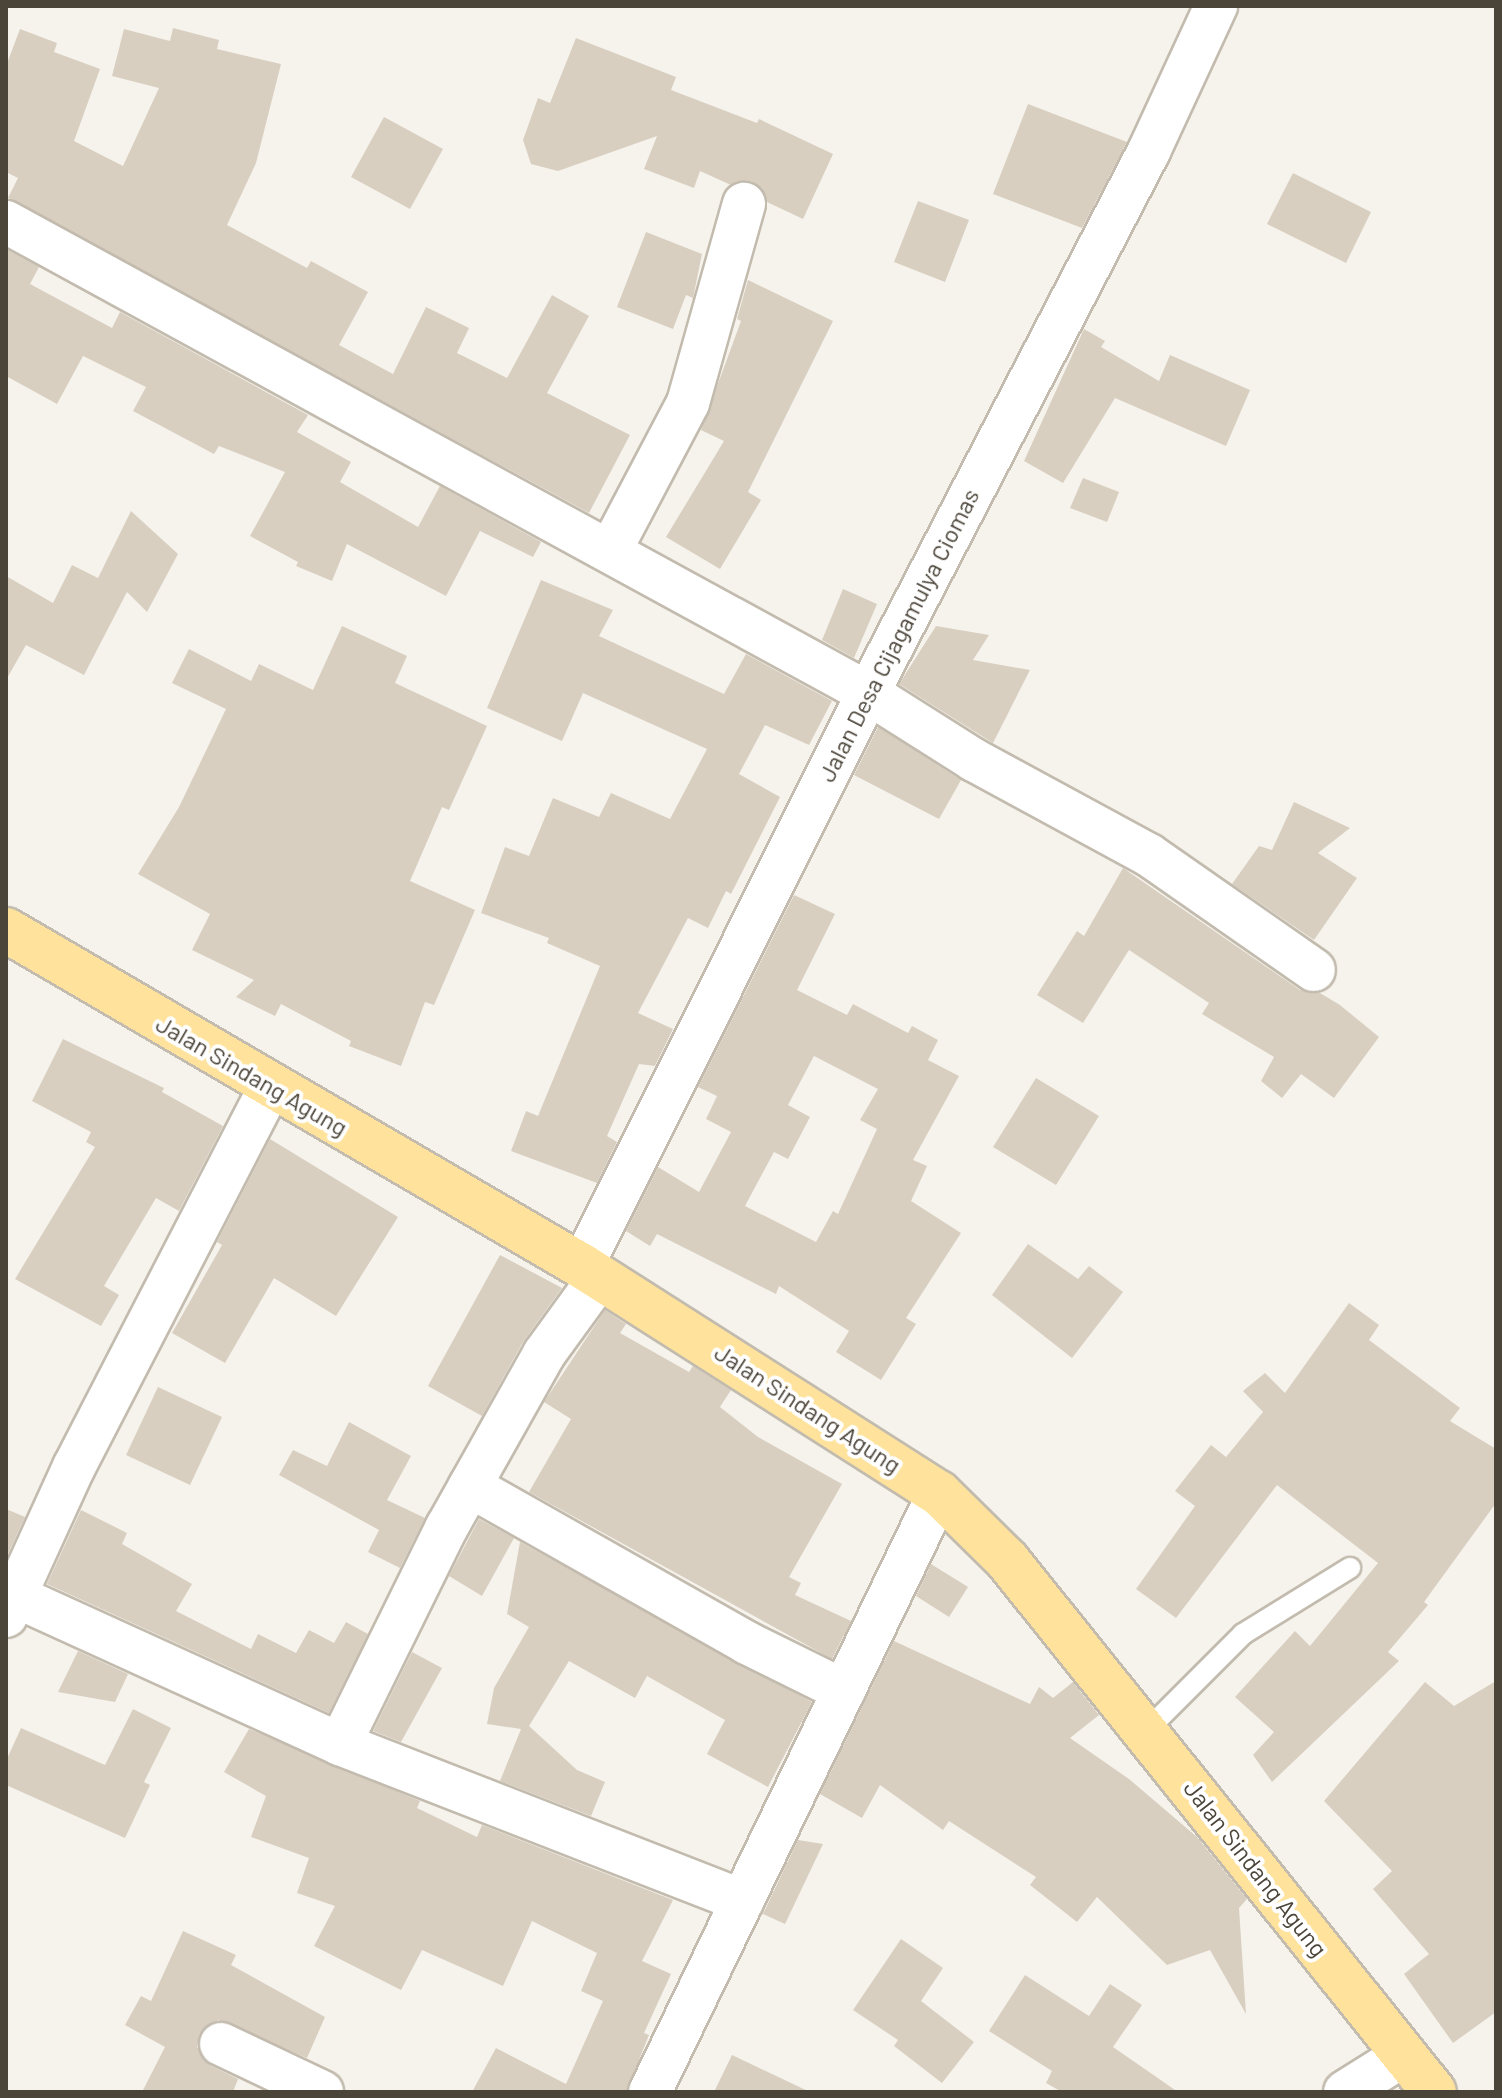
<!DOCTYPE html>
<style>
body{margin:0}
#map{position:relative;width:1502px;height:2098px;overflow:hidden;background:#f6f3ec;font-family:Barlow,sans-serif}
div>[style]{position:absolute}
.building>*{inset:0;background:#d8cfc1}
.roads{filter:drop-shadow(2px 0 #c2bbae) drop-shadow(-2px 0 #c2bbae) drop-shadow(0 2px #c2bbae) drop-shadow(0 -2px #c2bbae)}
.service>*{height:20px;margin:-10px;padding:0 10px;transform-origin:10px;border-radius:10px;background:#fff}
.minor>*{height:42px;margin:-21px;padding:0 21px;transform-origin:21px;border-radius:21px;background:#fff}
.primary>*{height:44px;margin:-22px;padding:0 22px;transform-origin:22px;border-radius:22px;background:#ffe39c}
span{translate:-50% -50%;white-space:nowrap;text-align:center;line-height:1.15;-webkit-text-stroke:8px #fff;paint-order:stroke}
.street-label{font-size:24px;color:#4b4439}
.frame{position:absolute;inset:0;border:8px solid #4b4439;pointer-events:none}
</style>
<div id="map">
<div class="building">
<div style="clip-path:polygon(173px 28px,219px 40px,217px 49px,281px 64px,256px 163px,227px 225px,307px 268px,311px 261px,368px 292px,339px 345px,393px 374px,426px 307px,469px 328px,457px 353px,507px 378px,552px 295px,589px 316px,547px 393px,630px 435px,589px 513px,8px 198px,18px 178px,6px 172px,6px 66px,20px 29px,57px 43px,54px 52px,100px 69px,74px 141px,123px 166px,159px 88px,112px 76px,124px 29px,170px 41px)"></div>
<div style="clip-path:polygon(576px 38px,676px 77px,671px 90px,757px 123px,759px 119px,833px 154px,803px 219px,767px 202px,762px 188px,751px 181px,731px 185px,700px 171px,694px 188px,644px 169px,657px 136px,558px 171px,531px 164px,523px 140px,538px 98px,550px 103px)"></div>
<div style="clip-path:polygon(1028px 104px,1127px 142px,1082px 228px,993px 194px)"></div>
<div style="clip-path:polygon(384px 117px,443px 149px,410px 209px,351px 177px)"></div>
<div style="clip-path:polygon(1293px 173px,1371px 212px,1346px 263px,1267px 224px)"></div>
<div style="clip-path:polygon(918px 201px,969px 220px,945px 282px,894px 262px)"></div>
<div style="clip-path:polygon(646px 232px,702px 254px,693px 298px,686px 295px,673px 329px,617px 307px)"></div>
<div style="clip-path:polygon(6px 249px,39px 267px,30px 284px,112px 328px,120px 312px,308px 415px,297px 432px,351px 462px,340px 482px,418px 527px,440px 486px,541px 542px,533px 557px,480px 531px,446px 596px,347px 544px,332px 581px,296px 566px,298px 562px,250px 536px,285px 472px,219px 446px,214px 454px,133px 411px,146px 387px,83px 356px,57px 404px,6px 376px)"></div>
<div style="clip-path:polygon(748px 280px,833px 321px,748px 492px,761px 500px,720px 569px,666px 537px,724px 441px,701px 430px,741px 321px,737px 319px)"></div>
<div style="clip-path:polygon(1084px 329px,1105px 341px,1101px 347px,1159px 381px,1170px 355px,1250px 390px,1226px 446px,1115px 398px,1063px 483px,1024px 461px)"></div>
<div style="clip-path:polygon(1083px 478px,1119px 492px,1107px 522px,1070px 508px)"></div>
<div style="clip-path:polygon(131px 511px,178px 554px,147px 612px,127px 592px,84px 675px,26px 645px,6px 680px,6px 576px,53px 603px,72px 565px,98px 578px)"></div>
<div style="clip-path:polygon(541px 580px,613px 610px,599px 636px,724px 694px,746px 654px,832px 701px,809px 745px,765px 725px,739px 774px,780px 797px,731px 894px,726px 891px,708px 928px,688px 918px,638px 1013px,673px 1029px,655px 1066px,639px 1064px,607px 1136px,617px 1142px,597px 1183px,511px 1151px,526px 1111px,538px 1116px,600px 966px,547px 943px,549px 938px,481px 913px,505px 847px,529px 856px,553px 798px,599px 817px,611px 793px,670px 819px,707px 749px,583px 693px,562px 741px,487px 708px)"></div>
<div style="clip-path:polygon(843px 589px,877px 604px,854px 658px,822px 640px)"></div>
<div style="clip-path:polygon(342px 626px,407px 656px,395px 683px,487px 726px,449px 810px,442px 807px,410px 881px,475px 910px,434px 1005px,425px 1002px,401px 1066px,349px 1046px,351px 1041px,281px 1004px,275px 1016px,236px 997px,254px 980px,192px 950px,210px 914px,138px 874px,179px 807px,226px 709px,172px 683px,189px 649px,251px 681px,259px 664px,313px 690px)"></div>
<div style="clip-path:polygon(936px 626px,989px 635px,973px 660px,1030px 670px,993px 743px,899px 684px)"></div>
<div style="clip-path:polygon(878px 727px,961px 780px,939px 819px,854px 775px)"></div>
<div style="clip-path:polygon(1294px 802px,1350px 828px,1318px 853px,1357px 878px,1314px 940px,1232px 884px,1259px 846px,1272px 850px)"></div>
<div style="clip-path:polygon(1123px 868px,1300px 990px,1320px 993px,1340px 1005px,1379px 1037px,1334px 1098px,1301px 1074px,1282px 1098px,1261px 1081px,1274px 1057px,1202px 1014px,1209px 1003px,1129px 950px,1083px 1023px,1037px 995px,1077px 931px,1084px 936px)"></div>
<div style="clip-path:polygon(evenodd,794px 895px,835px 914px,797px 990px,847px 1015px,853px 1004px,908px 1033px,912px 1026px,938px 1040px,928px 1060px,959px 1076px,913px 1160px,927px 1166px,911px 1201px,961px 1233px,906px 1318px,916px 1324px,881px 1380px,836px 1352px,849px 1331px,779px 1286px,776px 1294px,657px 1234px,650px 1246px,626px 1231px,658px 1167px,699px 1192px,731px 1132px,706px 1119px,717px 1096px,698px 1087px,794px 895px,814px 1056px,878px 1089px,860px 1120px,877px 1129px,838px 1214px,833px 1211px,816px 1242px,745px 1206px,774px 1152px,788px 1159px,810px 1117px,788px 1105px,814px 1056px)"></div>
<div style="clip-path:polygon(63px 1039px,164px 1088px,162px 1092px,223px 1126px,179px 1211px,156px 1198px,104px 1286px,119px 1295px,101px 1326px,15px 1279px,95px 1147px,86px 1142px,91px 1132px,32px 1101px)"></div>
<div style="clip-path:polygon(1036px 1078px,1099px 1116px,1056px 1185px,993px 1147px)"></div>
<div style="clip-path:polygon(270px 1139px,398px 1217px,336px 1316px,274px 1278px,225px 1363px,172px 1333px,222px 1245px,217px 1242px)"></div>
<div style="clip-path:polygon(1028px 1244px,1078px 1279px,1089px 1266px,1123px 1292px,1072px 1358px,992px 1295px)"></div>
<div style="clip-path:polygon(500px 1255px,562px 1288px,523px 1342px,482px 1416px,428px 1386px)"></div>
<div style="clip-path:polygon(1349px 1303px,1379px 1325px,1369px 1340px,1460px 1408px,1450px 1421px,1496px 1449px,1496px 1503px,1424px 1602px,1428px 1605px,1388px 1652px,1399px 1661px,1272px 1782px,1253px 1755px,1274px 1732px,1235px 1697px,1295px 1631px,1310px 1646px,1378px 1563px,1277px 1485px,1176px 1618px,1136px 1589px,1195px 1506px,1175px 1491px,1211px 1445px,1226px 1457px,1263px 1412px,1243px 1391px,1265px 1373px,1285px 1393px)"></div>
<div style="clip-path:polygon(605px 1310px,626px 1324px,620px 1333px,689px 1372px,693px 1366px,731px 1390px,720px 1407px,758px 1437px,842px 1484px,789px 1577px,801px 1583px,795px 1595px,851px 1621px,832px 1659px,529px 1492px,571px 1419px,544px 1402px)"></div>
<div style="clip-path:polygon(158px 1387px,222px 1417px,190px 1485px,126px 1455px)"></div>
<div style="clip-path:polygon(349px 1422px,411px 1456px,387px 1500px,425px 1518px,400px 1568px,368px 1552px,379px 1530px,279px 1475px,293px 1450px,327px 1466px)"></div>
<div style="clip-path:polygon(6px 1509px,25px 1517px,6px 1558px)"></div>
<div style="clip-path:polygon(81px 1510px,127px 1533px,122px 1544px,192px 1584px,176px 1611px,251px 1649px,258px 1634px,296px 1653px,309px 1630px,334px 1643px,346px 1622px,368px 1634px,329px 1713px,47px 1584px)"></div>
<div style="clip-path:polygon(479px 1519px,514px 1538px,482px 1596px,449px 1576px)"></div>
<div style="clip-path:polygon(520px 1542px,812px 1702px,768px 1787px,707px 1754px,725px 1720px,647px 1676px,635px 1698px,569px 1661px,529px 1726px,577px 1770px,605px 1782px,591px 1816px,500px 1781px,521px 1729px,487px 1724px,494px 1688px,529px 1627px,507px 1614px)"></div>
<div style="clip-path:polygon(931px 1564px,968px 1587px,949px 1617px,916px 1596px)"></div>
<div style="clip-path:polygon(894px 1641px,1030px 1704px,1039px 1687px,1053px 1698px,1073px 1682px,1099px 1715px,1070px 1738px,1129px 1779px,1197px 1837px,1247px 1899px,1239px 1908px,1246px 2014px,1210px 1950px,1167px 1965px,1097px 1897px,1077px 1922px,1030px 1885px,1036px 1877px,949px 1821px,943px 1830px,880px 1785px,862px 1818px,820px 1794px)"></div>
<div style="clip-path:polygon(78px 1651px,128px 1674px,115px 1702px,58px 1692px)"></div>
<div style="clip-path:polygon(412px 1652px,442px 1668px,401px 1742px,373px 1731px)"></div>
<div style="clip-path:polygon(1496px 1681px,1496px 2012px,1453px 2043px,1404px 1974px,1429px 1954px,1373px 1889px,1392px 1871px,1324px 1801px,1425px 1682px,1454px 1706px)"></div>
<div style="clip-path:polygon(133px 1709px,171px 1728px,144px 1782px,150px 1785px,125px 1838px,6px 1785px,6px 1761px,21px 1728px,105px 1765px)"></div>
<div style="clip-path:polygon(249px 1729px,420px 1801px,417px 1808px,477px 1837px,482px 1825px,673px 1900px,642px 1961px,671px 1974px,644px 2033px,649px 2035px,626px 2092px,472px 2092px,496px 2048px,566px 2084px,603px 2001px,581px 1991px,597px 1953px,532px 1921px,503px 1986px,422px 1950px,401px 1990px,314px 1946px,335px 1906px,297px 1893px,309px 1858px,251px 1837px,266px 1796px,224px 1772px)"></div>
<div style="clip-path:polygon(798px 1840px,823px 1844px,785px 1924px,763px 1914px)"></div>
<div style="clip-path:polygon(183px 1931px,236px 1955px,231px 1965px,325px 2017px,307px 2058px,218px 2020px,200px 2033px,197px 2047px,210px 2065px,238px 2079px,233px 2092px,142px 2092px,165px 2047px,125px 2025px,141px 1996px,151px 2001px)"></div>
<div style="clip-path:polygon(901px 1939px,943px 1968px,921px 2001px,974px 2042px,942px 2083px,894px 2046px,898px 2040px,853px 2010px)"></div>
<div style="clip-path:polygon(1025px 1975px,1089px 2016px,1110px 1984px,1142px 2005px,1113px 2047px,1178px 2092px,1062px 2092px,1046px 2083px,1052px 2071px,989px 2031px)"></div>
<div style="clip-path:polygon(732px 2055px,810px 2092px,714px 2092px)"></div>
</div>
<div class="roads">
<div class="service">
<div style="left:1146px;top:1731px;width:137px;rotate:-45deg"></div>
<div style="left:1243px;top:1634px;width:126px;rotate:-31.7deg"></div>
</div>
<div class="minor">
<div style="left:6px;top:222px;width:982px;rotate:28.65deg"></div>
<div style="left:868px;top:693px;width:125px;rotate:32.3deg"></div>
<div style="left:974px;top:760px;width:199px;rotate:28.5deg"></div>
<div style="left:1149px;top:855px;width:201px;rotate:34.9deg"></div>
<div style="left:610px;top:551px;width:167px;rotate:-62.2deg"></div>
<div style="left:688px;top:403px;width:207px;rotate:-74.3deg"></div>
<div style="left:582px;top:1266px;width:640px;rotate:-63.47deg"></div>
<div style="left:868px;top:693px;width:611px;rotate:-62.6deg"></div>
<div style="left:1149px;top:151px;width:160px;rotate:-65.2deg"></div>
<div style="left:470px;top:1486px;width:318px;rotate:29.5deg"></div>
<div style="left:747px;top:1643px;width:108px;rotate:26.3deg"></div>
<div style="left:15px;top:1596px;width:357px;rotate:24.5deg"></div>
<div style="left:340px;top:1744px;width:242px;rotate:-63.8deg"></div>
<div style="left:447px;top:1527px;width:198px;rotate:-60.7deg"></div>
<div style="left:544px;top:1354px;width:95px;rotate:-54deg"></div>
<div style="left:6px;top:1616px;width:164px;rotate:-65.5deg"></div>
<div style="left:74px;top:1467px;width:428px;rotate:-62.7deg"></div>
<div style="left:340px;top:1744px;width:432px;rotate:21.3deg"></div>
<div style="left:221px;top:2044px;width:112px;rotate:25.4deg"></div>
<div style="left:650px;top:2092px;width:665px;rotate:-64.24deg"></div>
<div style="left:1345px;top:2092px;width:70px;rotate:-32.1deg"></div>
</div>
<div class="primary">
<div style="left:6px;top:930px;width:667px;rotate:30.26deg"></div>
<div style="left:582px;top:1266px;width:423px;rotate:32.5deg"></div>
<div style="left:939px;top:1493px;width:95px;rotate:44.6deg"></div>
<div style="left:1007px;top:1560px;width:682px;rotate:51.25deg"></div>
</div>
</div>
<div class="street-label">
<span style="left:898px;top:635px;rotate:-63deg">Jalan Desa Cijagamulya Ciomas</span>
<span style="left:252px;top:1075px;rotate:30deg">Jalan Sindang Agung</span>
<span style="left:808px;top:1408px;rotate:33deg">Jalan Sindang Agung</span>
<span style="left:1256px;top:1868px;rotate:52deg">Jalan Sindang Agung</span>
</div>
<div class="frame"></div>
</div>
